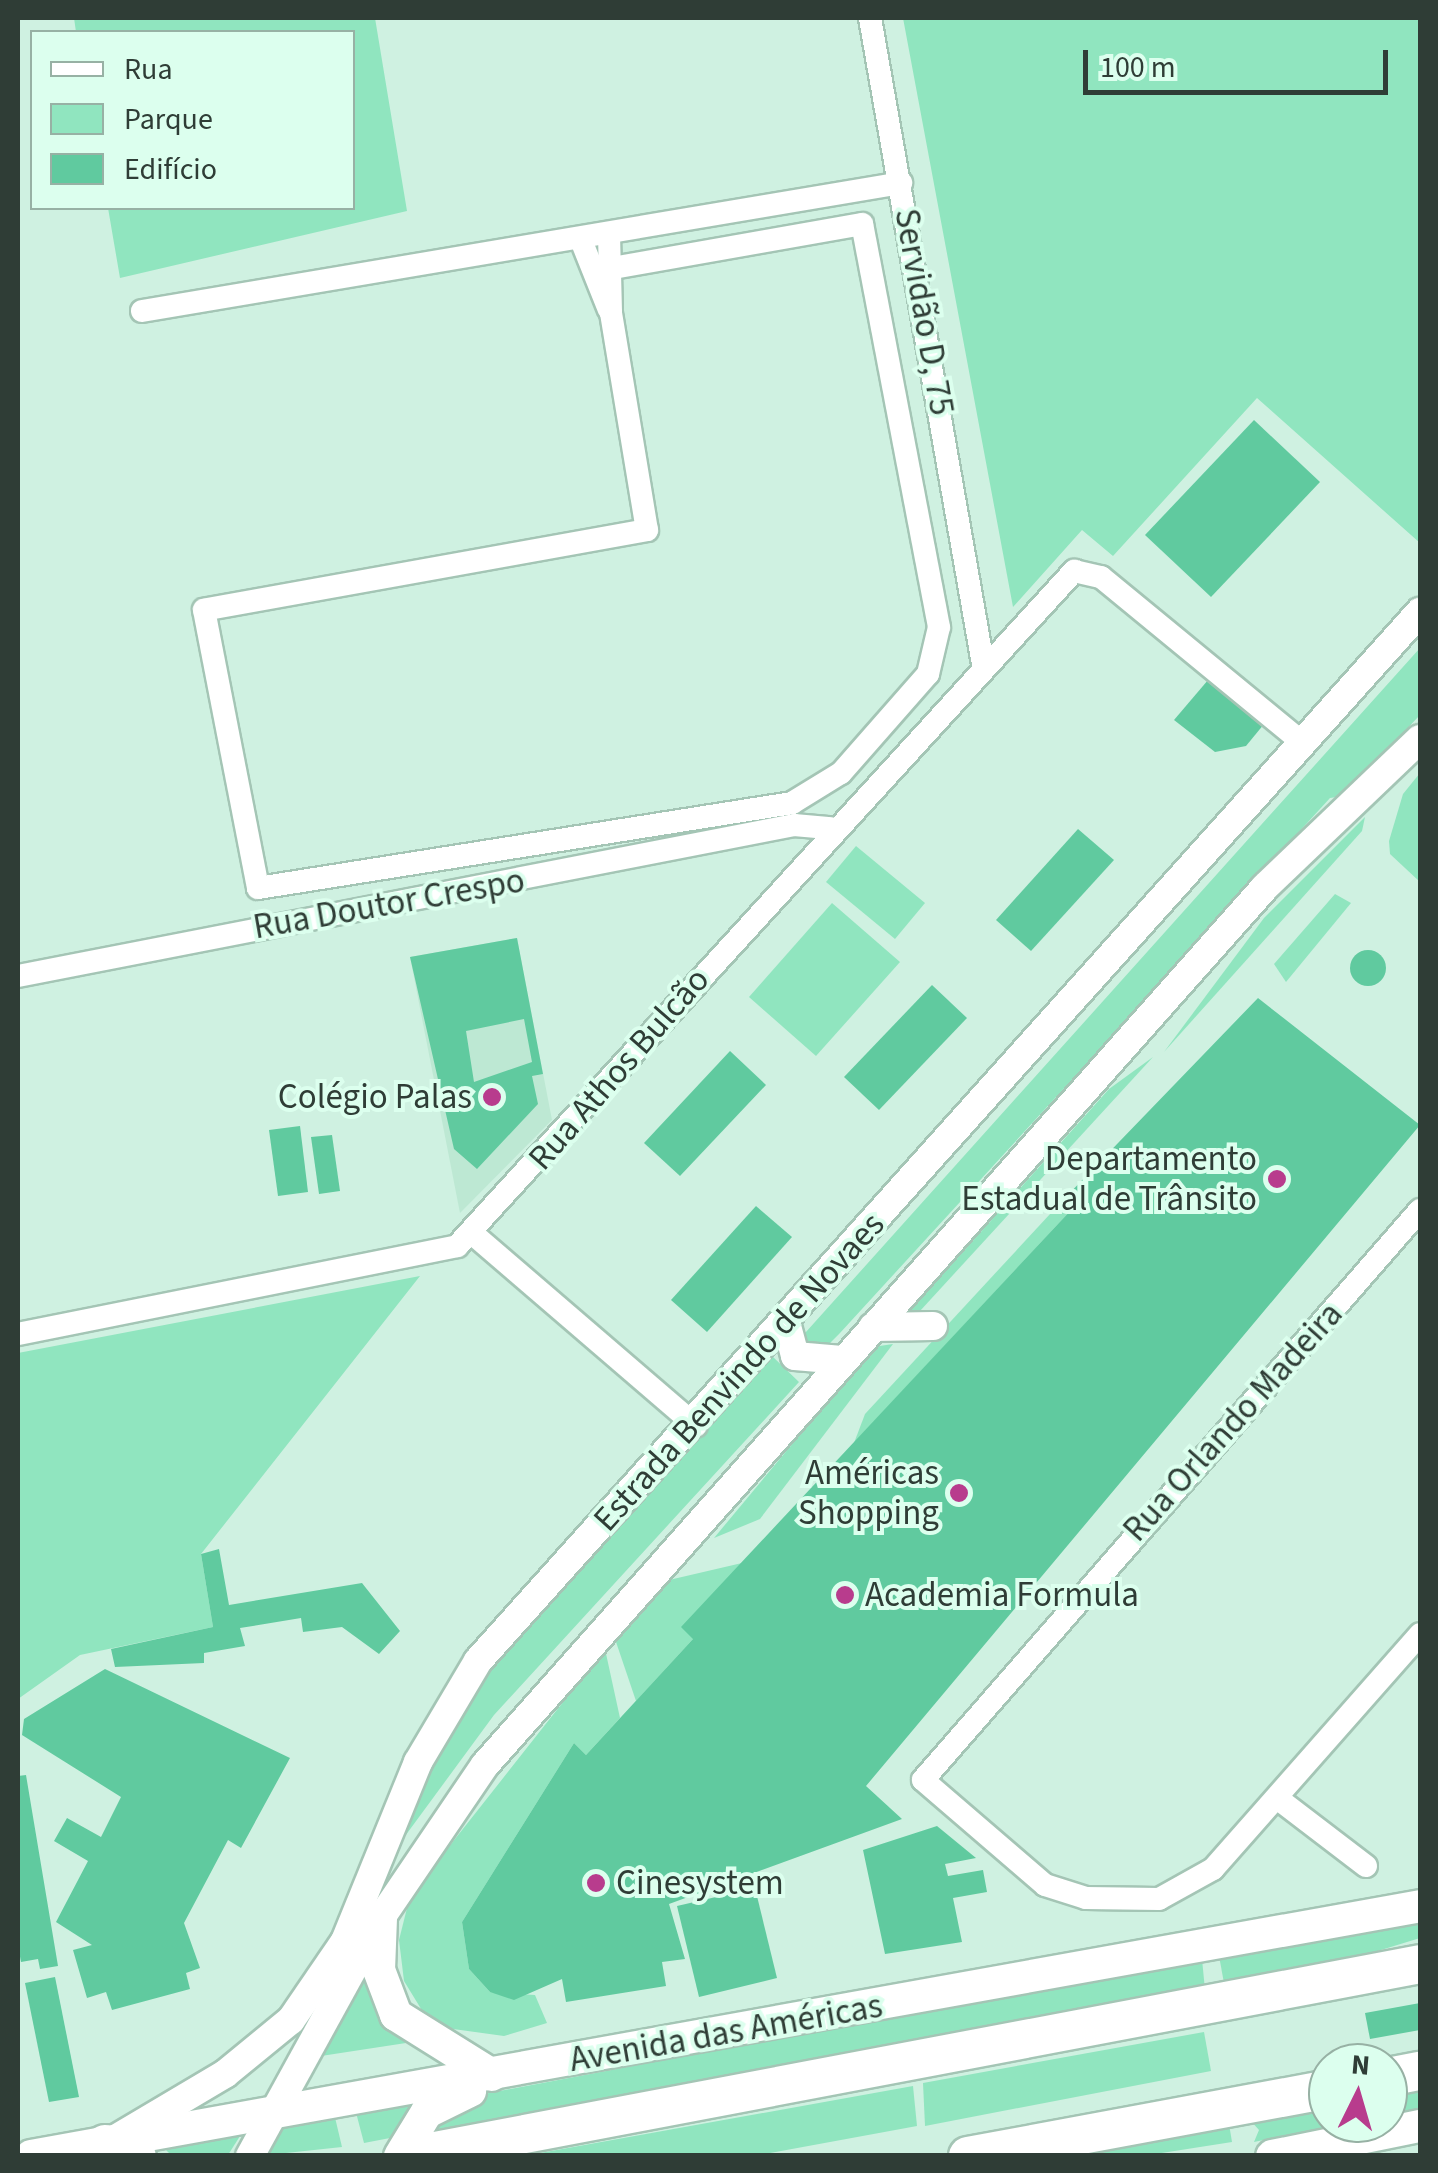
<!DOCTYPE html>
<meta charset="utf-8">
<style>
body{margin:0}
#map{position:relative;width:1438px;height:2173px;overflow:hidden;background:#cff1e1;font-family:"Source Sans 3",sans-serif}
div>[style]{position:absolute}
.built>*{inset:0;background:#bde8d3}
.green>*{inset:0;background:#90e5bf}
.building>*{inset:0;background:#60ca9f}
.round{border-radius:50%}
.roads{filter:drop-shadow(2px 0 #a4c5b5) drop-shadow(-2px 0 #a4c5b5) drop-shadow(0 2px #a4c5b5) drop-shadow(0 -2px #a4c5b5)}
.minor>*{height:22px;margin:-11px;padding:0 11px;transform-origin:11px;border-radius:11px;background:#fff}
.tertiary>*{height:28px;margin:-14px;padding:0 14px;transform-origin:14px;border-radius:14px;background:#fff}
.secondary>*{height:32px;margin:-16px;padding:0 16px;transform-origin:16px;border-radius:16px;background:#fff}
.trunk>*{height:38px;margin:-19px;padding:0 19px;transform-origin:19px;border-radius:19px;background:#fff}
.dots>*{width:28px;height:28px;translate:-50% -50%;box-sizing:border-box;border:5px solid #dcffee;border-radius:50%}
span{translate:-50% -50%;white-space:nowrap;text-align:center;line-height:1.15;-webkit-text-stroke:8px #dcffee;paint-order:stroke}
.street-label{font-size:35px;color:#2f3d36}
.poi-label{font-size:35px;color:#2f3d36}
.right{translate:-100% -50%;text-align:right}
.left{translate:0 -50%;text-align:left}
.frame{position:absolute;inset:0;border:20px solid #2f3d36;pointer-events:none}
.legend{position:absolute;left:30px;top:30px;width:325px;height:180px;box-sizing:border-box;background:#dcffee;border:2px solid #97b1a4;margin:0;padding:12px 18px;list-style:none;font-size:30px;color:#2f3d36}
.legend li{display:flex;align-items:center;gap:20px;height:50px}
.legend b{width:50px;border:2px solid #97b1a4}
.north{position:absolute;left:1308px;top:2043px;width:100px;height:100px;box-sizing:border-box;background:#dcffee;border:2px solid #97b1a4;border-radius:50%;rotate:5deg;font-size:28px;font-weight:700;line-height:40px;text-align:center;color:#2f3d36}
.north::after{content:'';display:block;margin:auto;width:35px;height:45px;background:#b83c8d;clip-path:polygon(50% 0,100% 100%,50% 72%,0 100%)}
.scale{position:absolute;left:1083px;top:50px;width:305px;height:45px;box-sizing:border-box;border:5px solid #2f3d36;border-top:0;padding-left:12px;font-size:30px;line-height:35px;white-space:nowrap;color:#2f3d36;-webkit-text-stroke:8px #dcffee;paint-order:stroke}
</style>
<div id="map">
<div class="built">
<div style="clip-path:polygon(517px 938px,552px 1120px,460px 1213px,410px 957px)"></div>
</div>
<div class="green">
<div style="clip-path:polygon(74px 18px,375px 18px,407px 211px,120px 278px,108px 208px,352px 208px,352px 32px,76px 32px)"></div>
<div style="clip-path:polygon(903px 18px,1420px 18px,1420px 543px,1257px 398px,1113px 556px,1082px 530px,1013px 607px)"></div>
<div style="clip-path:polygon(1420px 648px,1420px 715px,1343px 796px,1330px 798px,840px 1333px,825px 1348px,797px 1342px)"></div>
<div style="clip-path:polygon(1420px 773px,1420px 882px,1390px 854px,1389px 841px,1403px 794px)"></div>
<div style="clip-path:polygon(1365px 817px,1362px 831px,1164px 1052px,1264px 918px)"></div>
<div style="clip-path:polygon(856px 846px,925px 903px,895px 939px,826px 882px)"></div>
<div style="clip-path:polygon(1335px 894px,1351px 903px,1286px 982px,1274px 964px)"></div>
<div style="clip-path:polygon(832px 903px,900px 962px,816px 1056px,749px 997px)"></div>
<div style="clip-path:polygon(1153px 1057px,920px 1311px,908px 1313px,1109px 1089px)"></div>
<div style="clip-path:polygon(1063px 1200px,1072px 1209px,854px 1443px,865px 1414px)"></div>
<div style="clip-path:polygon(420px 1276px,201px 1554px,213px 1627px,80px 1655px,18px 1699px,18px 1353px)"></div>
<div style="clip-path:polygon(893px 1344px,760px 1519px,714px 1538px,873px 1347px)"></div>
<div style="clip-path:polygon(772px 1356px,799px 1382px,494px 1715px,397px 1847px,430px 1751px,471px 1682px)"></div>
<div style="clip-path:polygon(742px 1563px,693px 1639px,636px 1701px,615px 1639px,669px 1580px)"></div>
<div style="clip-path:polygon(605px 1649px,620px 1718px,586px 1755px,574px 1743px,462px 1922px,469px 1969px,490px 1992px,535px 1995px,547px 2023px,504px 2036px,446px 2028px,426px 2017px,404px 1981px,399px 1940px,410px 1896px)"></div>
<div style="clip-path:polygon(1420px 1918px,1420px 1938px,1329px 1966px,1224px 1983px,1219px 1956px)"></div>
<div style="clip-path:polygon(1202px 1959px,1205px 1990px,421px 2134px,468px 2097px)"></div>
<div style="clip-path:polygon(366px 1972px,406px 2043px,321px 2056px)"></div>
<div style="clip-path:polygon(1204px 2032px,1211px 2071px,925px 2126px,923px 2083px)"></div>
<div style="clip-path:polygon(913px 2086px,917px 2126px,759px 2155px,529px 2155px)"></div>
<div style="clip-path:polygon(1420px 2091px,1420px 2108px,1388px 2115px,1388px 2095px)"></div>
<div style="clip-path:polygon(411px 2104px,390px 2138px,364px 2143px,354px 2105px)"></div>
<div style="clip-path:polygon(1328px 2106px,1328px 2123px,1346px 2123px,1254px 2142px,1259px 2130px,1250px 2120px)"></div>
<div style="clip-path:polygon(333px 2109px,342px 2147px,258px 2156px,279px 2119px)"></div>
<div style="clip-path:polygon(1229px 2124px,1232px 2142px,1149px 2155px,1046px 2156px)"></div>
<div style="clip-path:polygon(247px 2125px,228px 2155px,171px 2155px,158px 2142px)"></div>
</div>
<div class="building">
<div style="clip-path:polygon(1254px 420px,1320px 482px,1211px 597px,1145px 535px)"></div>
<div style="clip-path:polygon(1214px 673px,1269px 718px,1246px 746px,1215px 752px,1174px 720px)"></div>
<div style="clip-path:polygon(1078px 829px,1114px 860px,1031px 951px,996px 920px)"></div>
<div style="clip-path:polygon(evenodd,517px 938px,543px 1074px,532px 1076px,538px 1104px,477px 1169px,454px 1149px,410px 957px,517px 938px,524px 1019px,532px 1062px,474px 1082px,466px 1031px,524px 1019px)"></div>
<div class="round" style="left:1350px;top:950px;width:36px;height:36px"></div>
<div style="clip-path:polygon(932px 985px,967px 1018px,879px 1110px,844px 1077px)"></div>
<div style="clip-path:polygon(1258px 998px,1420px 1125px,866px 1786px,902px 1819px,669px 1904px,685px 1959px,662px 1962px,666px 1986px,566px 2002px,562px 1979px,514px 2000px,490px 1992px,469px 1969px,462px 1922px,574px 1743px,586px 1755px,693px 1639px,681px 1627px,1072px 1209px,1063px 1200px)"></div>
<div style="clip-path:polygon(730px 1051px,766px 1085px,680px 1176px,644px 1143px)"></div>
<div style="clip-path:polygon(300px 1126px,308px 1192px,278px 1196px,269px 1130px)"></div>
<div style="clip-path:polygon(332px 1135px,340px 1191px,319px 1194px,311px 1137px)"></div>
<div style="clip-path:polygon(756px 1206px,792px 1237px,707px 1332px,671px 1300px)"></div>
<div style="clip-path:polygon(219px 1549px,229px 1605px,362px 1583px,400px 1631px,379px 1654px,342px 1627px,303px 1632px,301px 1618px,240px 1628px,245px 1646px,204px 1653px,204px 1663px,115px 1667px,111px 1649px,213px 1627px,201px 1554px)"></div>
<div style="clip-path:polygon(105px 1669px,290px 1758px,241px 1848px,228px 1840px,184px 1923px,200px 1968px,186px 1973px,190px 1989px,112px 2010px,106px 1992px,87px 1998px,73px 1950px,92px 1945px,56px 1922px,88px 1861px,54px 1841px,67px 1818px,101px 1837px,121px 1797px,22px 1735px,24px 1719px)"></div>
<div style="clip-path:polygon(26px 1775px,58px 1966px,40px 1969px,38px 1959px,21px 1962px,18px 1946px,18px 1776px)"></div>
<div style="clip-path:polygon(937px 1826px,976px 1858px,945px 1864px,948px 1876px,983px 1870px,987px 1892px,953px 1898px,962px 1942px,885px 1954px,863px 1850px)"></div>
<div style="clip-path:polygon(755px 1888px,777px 1978px,699px 1997px,677px 1906px)"></div>
<div style="clip-path:polygon(55px 1977px,79px 2097px,49px 2102px,25px 1983px)"></div>
<div style="clip-path:polygon(1420px 2003px,1420px 2030px,1370px 2039px,1365px 2013px)"></div>
</div>
<div class="roads">
<div class="minor">
<div style="left:870px;top:18px;width:656px;rotate:80.08deg"></div>
<div style="left:609px;top:235px;width:78px;rotate:88.5deg"></div>
<div style="left:611px;top:313px;width:220px;rotate:80.6deg"></div>
<div style="left:647px;top:530px;width:450px;rotate:169.8deg"></div>
<div style="left:204px;top:610px;width:283px;rotate:79deg"></div>
<div style="left:258px;top:888px;width:541px;rotate:-9.04deg"></div>
<div style="left:792px;top:803px;width:57px;rotate:-31.5deg"></div>
<div style="left:841px;top:773px;width:132px;rotate:-48.7deg"></div>
<div style="left:928px;top:674px;width:48px;rotate:-76.8deg"></div>
<div style="left:939px;top:627px;width:410px;rotate:-100.8deg"></div>
<div style="left:862px;top:224px;width:253px;rotate:170deg"></div>
<div style="left:581px;top:240px;width:75px;rotate:68.2deg"></div>
<div style="left:142px;top:311px;width:770px;rotate:-9.57deg"></div>
<div style="left:18px;top:976px;width:791px;rotate:-11.01deg"></div>
<div style="left:794px;top:825px;width:37px;rotate:5deg"></div>
<div style="left:1420px;top:1210px;width:756px;rotate:131.09deg"></div>
<div style="left:923px;top:1780px;width:161px;rotate:40.7deg"></div>
<div style="left:1045px;top:1885px;width:43px;rotate:17.6deg"></div>
<div style="left:1086px;top:1898px;width:73px;rotate:0.8deg"></div>
<div style="left:1159px;top:1899px;width:62px;rotate:-29.1deg"></div>
<div style="left:1213px;top:1869px;width:313px;rotate:-48.6deg"></div>
<div style="left:473px;top:1234px;width:294px;rotate:40.7deg"></div>
<div style="left:18px;top:1334px;width:448px;rotate:-11.3deg"></div>
<div style="left:457px;top:1246px;width:915px;rotate:-47.57deg"></div>
<div style="left:1074px;top:571px;width:28px;rotate:13deg"></div>
<div style="left:1101px;top:577px;width:259px;rotate:39.4deg"></div>
<div style="left:1277px;top:1798px;width:112px;rotate:37.4deg"></div>
</div>
<div class="tertiary">
<div style="left:787px;top:1326px;width:31px;rotate:75deg"></div>
<div style="left:795px;top:1356px;width:47px;rotate:4.9deg"></div>
<div style="left:873px;top:1327px;width:60px;rotate:-1deg"></div>
<div style="left:117px;top:2138px;width:126px;rotate:-30.7deg"></div>
<div style="left:225px;top:2074px;width:85px;rotate:-39.3deg"></div>
<div style="left:291px;top:2020px;width:96px;rotate:-55.6deg"></div>
<div style="left:345px;top:1941px;width:193px;rotate:-67.8deg"></div>
<div style="left:418px;top:1762px;width:117px;rotate:-59.3deg"></div>
<div style="left:478px;top:1661px;width:1410px;rotate:-48.08deg"></div>
<div style="left:250px;top:2156px;width:272px;rotate:-61.2deg"></div>
<div style="left:381px;top:1918px;width:185px;rotate:-55.8deg"></div>
<div style="left:485px;top:1765px;width:1174px;rotate:-48.38deg"></div>
<div style="left:1265px;top:887px;width:214px;rotate:-43.7deg"></div>
</div>
<div class="secondary">
<div style="left:381px;top:1918px;width:52px;rotate:92.2deg"></div>
<div style="left:379px;top:1970px;width:48px;rotate:69.3deg"></div>
<div style="left:396px;top:2015px;width:113px;rotate:32deg"></div>
<div style="left:31px;top:2156px;width:1411px;rotate:-10.2deg"></div>
<div style="left:400px;top:2156px;width:52px;rotate:-58.5deg"></div>
<div style="left:427px;top:2112px;width:48px;rotate:-26deg"></div>
<div style="left:1272px;top:2156px;width:151px;rotate:-11.5deg"></div>
</div>
<div class="trunk">
<div style="left:1388px;top:2077px;width:33px;rotate:-11deg"></div>
<div style="left:105px;top:2144px;width:34px;rotate:21deg"></div>
<div style="left:409px;top:2156px;width:1029px;rotate:-10.75deg"></div>
<div style="left:968px;top:2156px;width:366px;rotate:-10.5deg"></div>
</div>
</div>
<div class="dots">
<div style="left:492px;top:1097px;background:#b83c8d"></div>
<div style="left:1277px;top:1179px;background:#b83c8d"></div>
<div style="left:959px;top:1493px;background:#b83c8d"></div>
<div style="left:845px;top:1595px;background:#b83c8d"></div>
<div style="left:596px;top:1883px;background:#b83c8d"></div>
</div>
<div class="street-label">
<span style="left:924px;top:312px;rotate:80deg">Servidão D, 75</span>
<span style="left:389px;top:904px;rotate:-10deg">Rua Doutor Crespo</span>
<span style="left:619px;top:1069px;rotate:-49deg">Rua Athos Bulcão</span>
<span style="left:739px;top:1372px;rotate:-48deg">Estrada Benvindo de Novaes</span>
<span style="left:1233px;top:1422px;rotate:-48deg">Rua Orlando Madeira</span>
<span style="left:726px;top:2033px;rotate:-10deg">Avenida das Américas</span>
</div>
<div class="poi-label">
<span class="right" style="left:472px;top:1097px">Colégio Palas</span>
<span class="right" style="left:1257px;top:1179px">Departamento<br>Estadual de Trânsito</span>
<span class="right" style="left:939px;top:1493px">Américas<br>Shopping</span>
<span class="left" style="left:865px;top:1595px">Academia Formula</span>
<span class="left" style="left:616px;top:1883px">Cinesystem</span>
</div>
<div class="frame"></div>
<ul class="legend">
<li><b style="height:12px;background:#fff"></b>Rua</li>
<li><b style="height:28px;background:#90e5bf"></b>Parque</li>
<li><b style="height:28px;background:#60ca9f"></b>Edifício</li>
</ul>
<div class="north">N</div>
<div class="scale">100 m</div>
</div>
